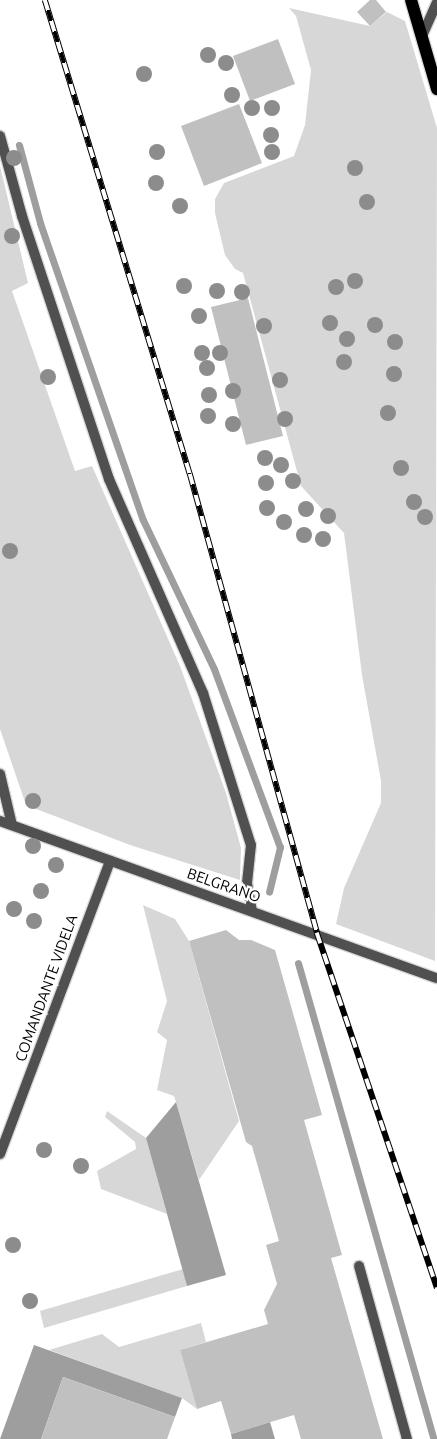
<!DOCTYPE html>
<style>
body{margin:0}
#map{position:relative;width:437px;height:1439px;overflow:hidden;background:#fff;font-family:Ubuntu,sans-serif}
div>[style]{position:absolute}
.green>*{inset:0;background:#d7d7d7}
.water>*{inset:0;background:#9e9e9e}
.stream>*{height:7px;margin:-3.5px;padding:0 3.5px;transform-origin:3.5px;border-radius:3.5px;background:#9e9e9e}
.building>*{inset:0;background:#c0c0c0}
.roads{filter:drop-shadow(1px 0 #dbdbdb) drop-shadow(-1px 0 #dbdbdb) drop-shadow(0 1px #dbdbdb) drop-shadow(0 -1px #dbdbdb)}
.service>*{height:10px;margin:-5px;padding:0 5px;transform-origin:5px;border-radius:5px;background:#505050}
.minor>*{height:10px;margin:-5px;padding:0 5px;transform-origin:5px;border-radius:5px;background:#505050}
.primary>*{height:12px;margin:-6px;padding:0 6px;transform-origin:6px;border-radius:6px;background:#000}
.rail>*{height:5.5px;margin-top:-2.75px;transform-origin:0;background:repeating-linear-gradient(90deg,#fff 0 11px,#000 0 22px);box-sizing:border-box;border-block:1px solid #000}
.trees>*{width:16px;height:16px;margin:-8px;border-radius:50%;background:#8c8c8c}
span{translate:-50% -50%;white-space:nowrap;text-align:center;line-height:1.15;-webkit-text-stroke:4.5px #fff;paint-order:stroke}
.street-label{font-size:15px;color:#000}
</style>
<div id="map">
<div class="green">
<div style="clip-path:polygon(289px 8px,370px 26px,387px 12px,405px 21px,437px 128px,435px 961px,336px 924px,344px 888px,381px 803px,381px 781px,362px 675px,344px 533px,301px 486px,243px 273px,235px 269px,225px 255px,215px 213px,215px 199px,224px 183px,294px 156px,305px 125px,311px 70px,296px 16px)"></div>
<div style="clip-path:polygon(0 166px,28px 283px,12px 291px,75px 471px,92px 466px,180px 666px,226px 793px,241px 848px,240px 880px,130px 845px,26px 805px,0 729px)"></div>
<div style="clip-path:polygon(143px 905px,175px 919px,189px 941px,239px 1121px,199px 1180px,176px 1102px,174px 1096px,157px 1090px,167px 1040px,157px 1032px,167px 1001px)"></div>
<div style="clip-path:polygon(107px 1111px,146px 1138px,167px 1214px,101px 1189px,97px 1171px,136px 1149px,135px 1142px,105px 1117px)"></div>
<div style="clip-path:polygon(183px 1269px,187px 1286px,44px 1328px,40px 1311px)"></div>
<div style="clip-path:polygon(201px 1323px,206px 1342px,180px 1350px,197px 1409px,182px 1398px,49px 1350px,102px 1334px,119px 1347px)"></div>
</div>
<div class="water">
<div style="clip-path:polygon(176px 1102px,226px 1275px,187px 1286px,146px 1138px)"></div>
<div style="clip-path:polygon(34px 1345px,182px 1398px,175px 1417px,63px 1377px,41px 1439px,0 1439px)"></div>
<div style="clip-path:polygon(270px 1422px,275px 1439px,232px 1439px,231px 1434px)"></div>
</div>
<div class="stream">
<div style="left:19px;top:145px;width:81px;rotate:74.9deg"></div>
<div style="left:40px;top:223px;width:314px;rotate:70.9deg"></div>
<div style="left:143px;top:520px;width:165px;rotate:64.5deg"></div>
<div style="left:214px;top:669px;width:190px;rotate:69.7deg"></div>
<div style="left:280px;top:847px;width:46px;rotate:103.7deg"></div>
<div style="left:298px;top:963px;width:495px;rotate:74.1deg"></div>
</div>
<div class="building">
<div style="clip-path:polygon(370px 0,376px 0,386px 12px,370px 26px,357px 12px)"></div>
<div style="clip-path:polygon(278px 39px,295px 84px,250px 101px,233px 56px)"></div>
<div style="clip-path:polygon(239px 104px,262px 163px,204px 186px,181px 126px)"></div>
<div style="clip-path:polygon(248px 298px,283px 436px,246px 445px,211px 307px)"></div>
<div style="clip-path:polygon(226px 930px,239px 940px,251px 940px,275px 950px,322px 1115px,304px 1120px,342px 1255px,331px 1258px,383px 1439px,301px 1439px,294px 1415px,231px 1434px,221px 1401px,197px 1409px,180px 1350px,268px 1324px,264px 1310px,277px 1284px,266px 1245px,279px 1241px,252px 1146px,246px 1142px,189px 941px)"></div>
<div style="clip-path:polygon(63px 1377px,175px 1417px,167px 1439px,41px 1439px)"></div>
</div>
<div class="roads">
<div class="service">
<div style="left:0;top:136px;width:83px;rotate:74.6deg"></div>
<div style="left:22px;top:216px;width:277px;rotate:71.7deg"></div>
<div style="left:109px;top:479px;width:234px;rotate:66.3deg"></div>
<div style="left:203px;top:693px;width:159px;rotate:72.5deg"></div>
<div style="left:251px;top:845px;width:38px;rotate:96deg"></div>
<div style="left:247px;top:883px;width:27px;rotate:80deg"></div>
<div style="left:359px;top:1266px;width:180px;rotate:74.5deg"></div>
</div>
<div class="minor">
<div style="left:422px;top:36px;width:36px;rotate:-66deg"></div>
<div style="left:0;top:774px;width:52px;rotate:76.8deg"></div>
<div style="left:0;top:821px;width:464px;rotate:19.8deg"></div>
<div style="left:0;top:1154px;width:313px;rotate:-69.4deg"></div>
</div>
<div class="primary">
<div style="left:411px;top:0;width:93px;rotate:73.7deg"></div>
</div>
</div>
<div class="rail">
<div style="left:45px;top:0;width:496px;rotate:73deg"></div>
<div style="left:190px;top:474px;width:476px;rotate:74.5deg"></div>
<div style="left:317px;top:933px;width:375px;rotate:71.3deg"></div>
</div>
<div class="trees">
<div style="left:208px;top:55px"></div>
<div style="left:226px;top:63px"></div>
<div style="left:144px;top:74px"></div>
<div style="left:232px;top:95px"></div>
<div style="left:252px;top:108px"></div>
<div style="left:272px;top:108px"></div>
<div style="left:271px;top:135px"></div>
<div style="left:157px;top:152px"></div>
<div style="left:272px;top:152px"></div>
<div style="left:14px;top:158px"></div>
<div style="left:355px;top:168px"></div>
<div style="left:156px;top:183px"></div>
<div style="left:367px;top:202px"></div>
<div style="left:180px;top:206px"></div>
<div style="left:12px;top:236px"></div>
<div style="left:355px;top:281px"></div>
<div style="left:184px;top:286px"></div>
<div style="left:336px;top:287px"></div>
<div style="left:217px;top:291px"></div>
<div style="left:242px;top:292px"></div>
<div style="left:199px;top:316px"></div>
<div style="left:330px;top:323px"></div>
<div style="left:375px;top:325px"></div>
<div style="left:264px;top:326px"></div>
<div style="left:347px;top:339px"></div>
<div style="left:395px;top:342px"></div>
<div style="left:202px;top:353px"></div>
<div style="left:220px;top:353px"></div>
<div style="left:344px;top:362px"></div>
<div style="left:207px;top:368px"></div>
<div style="left:394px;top:374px"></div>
<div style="left:48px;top:377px"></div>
<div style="left:280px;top:380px"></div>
<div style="left:233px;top:391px"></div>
<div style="left:209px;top:395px"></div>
<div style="left:388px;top:413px"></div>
<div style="left:208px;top:416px"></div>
<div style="left:285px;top:419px"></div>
<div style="left:233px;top:424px"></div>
<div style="left:265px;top:458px"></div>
<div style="left:281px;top:465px"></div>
<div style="left:401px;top:468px"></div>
<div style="left:293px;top:481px"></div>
<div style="left:266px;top:483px"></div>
<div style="left:414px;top:502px"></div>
<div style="left:267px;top:508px"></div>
<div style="left:306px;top:509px"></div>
<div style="left:328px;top:516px"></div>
<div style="left:425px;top:517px"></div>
<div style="left:284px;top:522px"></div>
<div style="left:304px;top:535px"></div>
<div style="left:323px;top:539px"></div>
<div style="left:10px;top:551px"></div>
<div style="left:33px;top:801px"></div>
<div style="left:33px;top:846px"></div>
<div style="left:56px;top:865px"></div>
<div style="left:41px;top:891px"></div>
<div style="left:14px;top:909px"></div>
<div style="left:34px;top:921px"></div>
<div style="left:44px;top:1150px"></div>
<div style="left:81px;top:1166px"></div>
<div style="left:13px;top:1245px"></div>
<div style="left:30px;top:1301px"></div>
</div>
<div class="street-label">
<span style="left:224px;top:885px;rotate:19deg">BELGRANO</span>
<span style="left:46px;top:988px;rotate:-70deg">COMANDANTE VIDELA</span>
</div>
</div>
